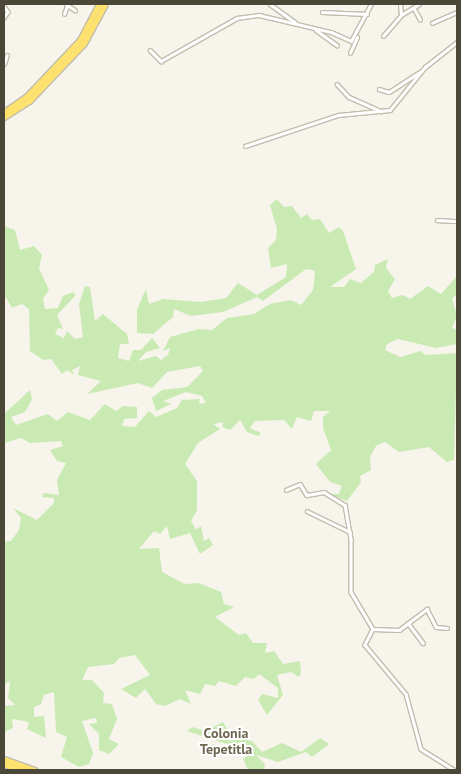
<!DOCTYPE html>
<style>
body{margin:0}
#map{position:relative;width:461px;height:774px;overflow:hidden;background:#f6f4eb;font-family:"PT Sans",sans-serif}
div>[style]{position:absolute}
.green>*{inset:0;background:#caeab4}
.roads{filter:drop-shadow(1px 0 #c1bdad) drop-shadow(-1px 0 #c1bdad) drop-shadow(0 1px #c1bdad) drop-shadow(0 -1px #c1bdad)}
.minor>*{height:2.5px;margin:-1.25px;padding:0 1.25px;transform-origin:1.25px;border-radius:1.25px;background:#fff}
.motorway>*{height:5px;margin:-2.5px;padding:0 2.5px;transform-origin:2.5px;border-radius:2.5px;background:#ffe26d}
span{translate:-50% -50%;white-space:nowrap;text-align:center;line-height:1.15;-webkit-text-stroke:4px #fff;paint-order:stroke}
.neighbourhood-label{font-size:14px;color:#6d654f;font-weight:700}
.frame{position:absolute;inset:0;border:5px solid #4a4638;pointer-events:none}
</style>
<div id="map">
<div class="green">
<div style="clip-path:polygon(277px 199px,284px 207px,292px 206px,301px 218px,307px 214px,312px 220px,320px 219px,329px 233px,339px 227px,343px 231px,356px 269px,330px 287px,344px 287px,350px 279px,361px 283px,374px 272px,375px 265px,388px 259px,386px 268px,395px 279px,388px 291px,392px 298px,403px 295px,410px 299px,428px 286px,441px 294px,457px 276px,457px 295px,452px 298px,457px 316px,452px 328px,457px 330px,457px 344px,436px 348px,398px 339px,387px 344px,385px 350px,400px 357px,421px 351px,425px 355px,457px 353px,454px 460px,447px 462px,429px 447px,399px 452px,385px 442px,376px 446px,370px 457px,371px 470px,360px 476px,361px 482px,347px 501px,328px 494px,339px 494px,342px 486px,330px 482px,316px 464px,331px 450px,323px 428px,323px 417px,330px 411px,314px 411px,311px 421px,297px 417px,292px 429px,284px 420px,255px 421px,250px 428px,261px 433px,258px 436px,247px 432px,240px 420px,230px 430px,222px 427px,223px 422px,213px 424px,220px 429px,198px 443px,185px 464px,197px 481px,197px 510px,191px 521px,196px 530px,201px 526px,204px 541px,209px 538px,213px 545px,200px 554px,190px 533px,170px 539px,167px 526px,160px 534px,154px 531px,139px 549px,159px 548px,162px 572px,185px 584px,199px 583px,221px 592px,224px 604px,234px 607px,215px 617px,239px 635px,246px 633px,253px 643px,267px 643px,265px 653px,274px 651px,283px 664px,300px 661px,301px 672px,299px 677px,291px 672px,277px 675px,283px 695px,267px 715px,258px 700px,262px 694px,278px 698px,278px 688px,259px 674px,254px 679px,245px 677px,236px 686px,219px 681px,215px 686px,205px 684px,200px 694px,185px 690px,191px 704px,180px 699px,165px 706px,156px 704px,145px 689px,136px 698px,121px 689px,150px 675px,135px 655px,119px 658px,114px 664px,88px 667px,82px 680px,92px 680px,104px 693px,103px 703px,112px 704px,117px 719px,109px 739px,119px 744px,109px 754px,99px 750px,99px 734px,89px 724px,97px 723px,96px 718px,82px 721px,93px 753px,89px 764px,79px 767px,61px 757px,67px 737px,56px 732px,54px 692px,44px 695px,41px 704px,34px 707px,34px 717px,44px 716px,46px 738px,27px 729px,29px 722px,12px 719px,13px 728px,4px 732px,4px 706px,15px 705px,8px 698px,10px 681px,4px 685px,4px 542px,11px 541px,19px 530px,21px 518px,13px 508px,37px 520px,54px 503px,54px 498px,42px 497px,44px 493px,59px 495px,57px 480px,66px 463px,57px 461px,50px 450px,63px 446px,61px 441px,30px 443px,21px 438px,4px 443px,4px 414px,30px 390px,32px 399px,25px 412px,11px 417px,16px 425px,48px 414px,57px 421px,68px 412px,90px 420px,105px 404px,116px 411px,123px 406px,137px 407px,137px 418px,124px 419px,122px 426px,135px 427px,149px 411px,156px 417px,177px 408px,182px 400px,200px 399px,199px 404px,206px 403px,202px 396px,186px 392px,163px 401px,171px 404px,156px 411px,152px 398px,162px 390px,187px 387px,203px 371px,200px 366px,167px 372px,152px 388px,138px 383px,87px 394px,101px 381px,78px 375px,80px 366px,72px 370px,74px 375px,67px 370px,62px 374px,51px 359px,43px 360px,30px 351px,29px 309px,22px 304px,12px 308px,4px 294px,4px 226px,15px 230px,20px 250px,34px 246px,42px 255px,39px 268px,49px 290px,43px 299px,45px 309px,58px 308px,63px 296px,73px 292px,76px 295px,57px 315px,63px 329px,58px 328px,55px 334px,64px 338px,67px 331px,75px 339px,83px 337px,79px 304px,85px 286px,90px 287px,95px 321px,103px 314px,127px 334px,129px 344px,120px 344px,118px 358px,129px 361px,133px 350px,141px 350px,152px 338px,160px 348px,146px 352px,138px 361px,156px 356px,161px 360px,168px 355px,170px 348px,163px 351px,170px 337px,199px 329px,212px 330px,227px 318px,254px 314px,270px 304px,291px 300px,301px 305px,313px 290px,315px 271px,306px 269px,263px 301px,257px 297px,223px 312px,191px 316px,174px 309px,173px 317px,153px 334px,137px 333px,137px 309px,146px 289px,149px 304px,163px 299px,201px 302px,226px 298px,238px 283px,257px 295px,286px 277px,287px 264px,271px 268px,268px 248px,276px 240px,277px 229px,270px 205px)"></div>
<div style="clip-path:polygon(223px 722px,231px 736px,252px 741px,262px 752px,282px 743px,301px 752px,320px 738px,329px 744px,312px 757px,306px 752px,278px 762px,256px 755px,265px 764px,264px 770px,248px 770px,243px 759px,253px 751px,246px 745px,227px 744px,187px 731px,192px 727px,205px 731px)"></div>
</div>
<div class="roads">
<div class="minor">
<div style="left:66px;top:4px;width:11px;rotate:34deg"></div>
<div style="left:270px;top:4px;width:31px;rotate:36deg"></div>
<div style="left:4px;top:6px;width:7px;rotate:56deg"></div>
<div style="left:8px;top:12px;width:7px;rotate:124deg"></div>
<div style="left:414px;top:8px;width:13px;rotate:61deg"></div>
<div style="left:322px;top:12px;width:45px;rotate:2.5deg"></div>
<div style="left:64px;top:14px;width:9px;rotate:-69deg"></div>
<div style="left:401px;top:15px;width:21px;rotate:-31deg"></div>
<div style="left:432px;top:23px;width:27px;rotate:-24deg"></div>
<div style="left:316px;top:30px;width:26px;rotate:36deg"></div>
<div style="left:383px;top:36px;width:28px;rotate:-49deg"></div>
<div style="left:401px;top:15px;width:11px;rotate:-95deg"></div>
<div style="left:150px;top:50px;width:16px;rotate:45deg"></div>
<div style="left:161px;top:61px;width:87px;rotate:-29.5deg"></div>
<div style="left:237px;top:18px;width:22px;rotate:-8deg"></div>
<div style="left:259px;top:15px;width:74px;rotate:13.3deg"></div>
<div style="left:331px;top:32px;width:22px;rotate:24deg"></div>
<div style="left:351px;top:41px;width:42px;rotate:-61.6deg"></div>
<div style="left:350px;top:53px;width:17px;rotate:-66deg"></div>
<div style="left:4px;top:64px;width:9px;rotate:-72deg"></div>
<div style="left:337px;top:84px;width:18px;rotate:47deg"></div>
<div style="left:349px;top:97px;width:35px;rotate:24deg"></div>
<div style="left:379px;top:89px;width:10px;rotate:17deg"></div>
<div style="left:389px;top:92px;width:38px;rotate:-33deg"></div>
<div style="left:245px;top:146px;width:98px;rotate:-18.4deg"></div>
<div style="left:338px;top:115px;width:52px;rotate:-5.5deg"></div>
<div style="left:390px;top:110px;width:55px;rotate:-50.9deg"></div>
<div style="left:425px;top:67px;width:41px;rotate:-38deg"></div>
<div style="left:437px;top:220px;width:20px;rotate:3deg"></div>
<div style="left:286px;top:490px;width:15px;rotate:-23deg"></div>
<div style="left:300px;top:484px;width:13px;rotate:58deg"></div>
<div style="left:307px;top:495px;width:17px;rotate:-10deg"></div>
<div style="left:324px;top:492px;width:25px;rotate:32deg"></div>
<div style="left:345px;top:505px;width:35px;rotate:80deg"></div>
<div style="left:351px;top:539px;width:53px;rotate:90deg"></div>
<div style="left:351px;top:592px;width:43px;rotate:59.3deg"></div>
<div style="left:373px;top:629px;width:18px;rotate:117deg"></div>
<div style="left:365px;top:645px;width:64px;rotate:50.1deg"></div>
<div style="left:406px;top:694px;width:57px;rotate:74.7deg"></div>
<div style="left:421px;top:749px;width:40px;rotate:32deg"></div>
<div style="left:307px;top:511px;width:48px;rotate:26deg"></div>
<div style="left:408px;top:623px;width:25px;rotate:53deg"></div>
<div style="left:373px;top:629px;width:26px;rotate:2deg"></div>
<div style="left:399px;top:630px;width:35px;rotate:-37deg"></div>
<div style="left:427px;top:609px;width:20px;rotate:63deg"></div>
<div style="left:436px;top:627px;width:11px;rotate:5deg"></div>
</div>
<div class="motorway">
<div style="left:4px;top:112px;width:28px;rotate:-35deg"></div>
<div style="left:27px;top:96px;width:77px;rotate:-46.6deg"></div>
<div style="left:80px;top:40px;width:41px;rotate:-62.2deg"></div>
<div style="left:4px;top:117px;width:30px;rotate:-33deg"></div>
<div style="left:29px;top:101px;width:80px;rotate:-46.5deg"></div>
<div style="left:84px;top:43px;width:44px;rotate:-61.7deg"></div>
<div style="left:4px;top:759px;width:32px;rotate:20deg"></div>
<div style="left:4px;top:764px;width:18px;rotate:19deg"></div>
</div>
</div>
<div class="neighbourhood-label">
<span style="left:226px;top:741px">Colonia<br>Tepetitla</span>
</div>
<div class="frame"></div>
</div>
